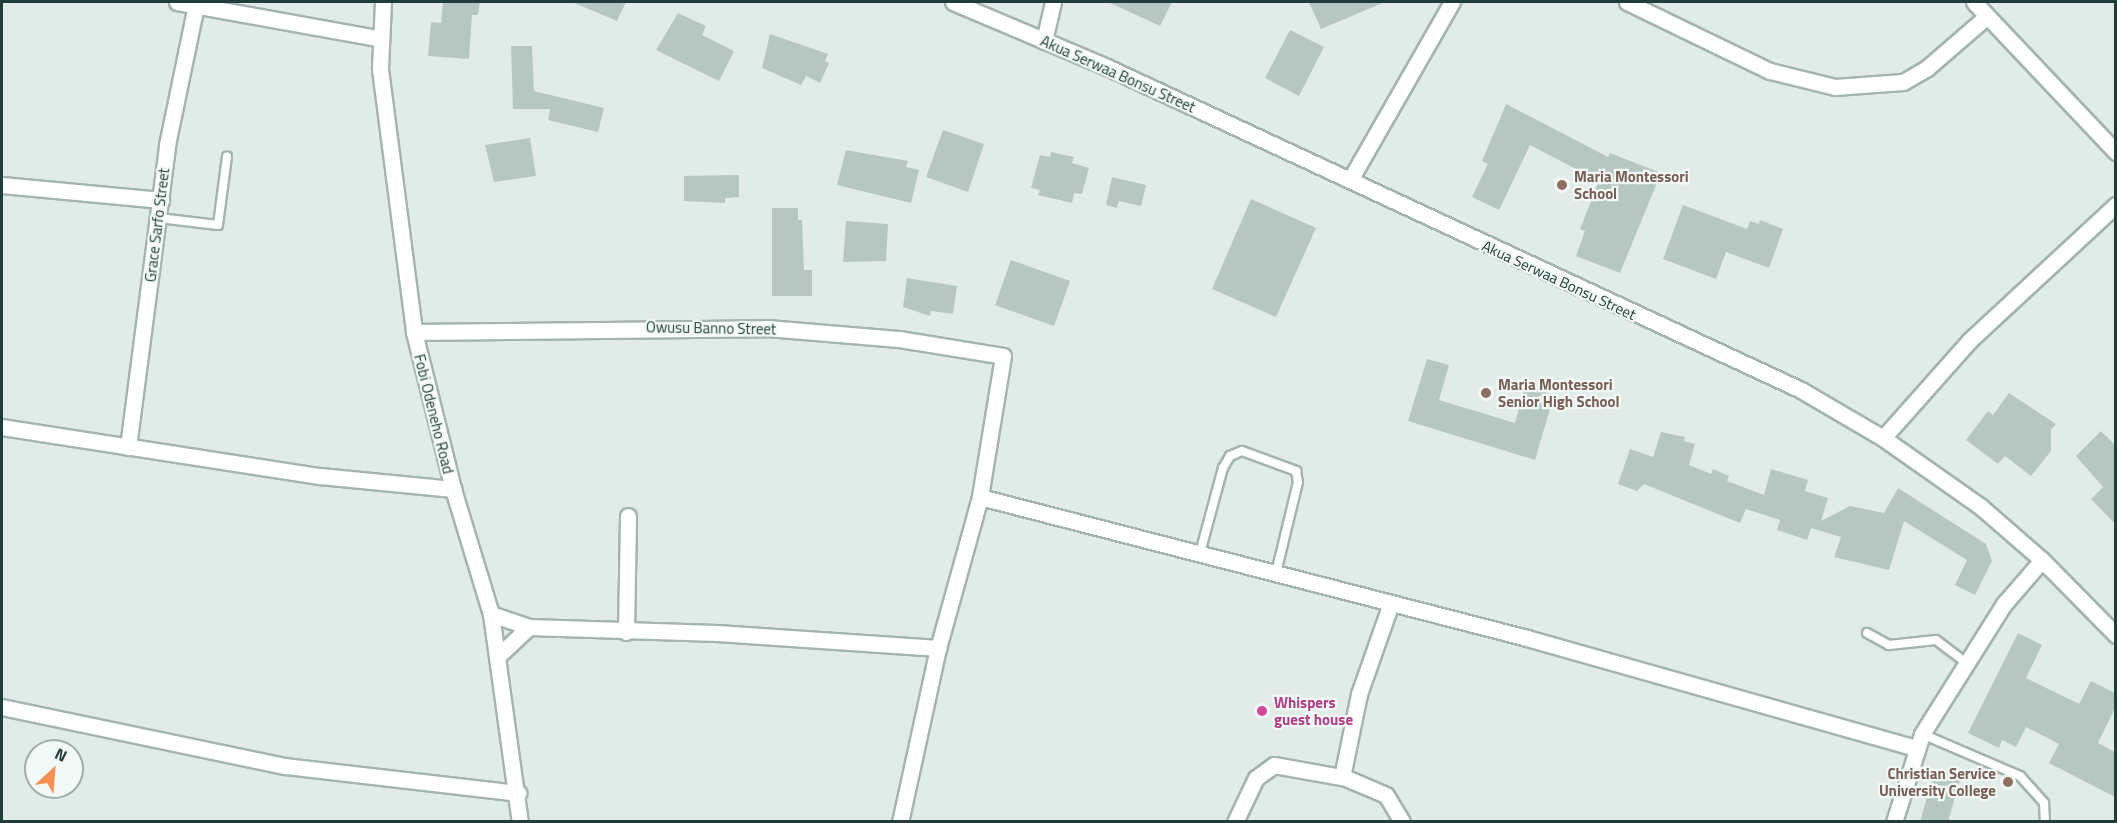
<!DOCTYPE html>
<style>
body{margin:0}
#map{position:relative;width:2117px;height:823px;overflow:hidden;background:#e1ece9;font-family:"Titillium Web",sans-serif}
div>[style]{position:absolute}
.building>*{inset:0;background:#b6c7c2}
.roads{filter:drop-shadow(2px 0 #a3b4b1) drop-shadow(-2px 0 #a3b4b1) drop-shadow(0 2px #a3b4b1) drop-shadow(0 -2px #a3b4b1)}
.service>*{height:8px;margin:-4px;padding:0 4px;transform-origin:4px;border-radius:4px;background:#fff}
.minor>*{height:15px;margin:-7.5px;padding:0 7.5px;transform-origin:7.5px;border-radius:7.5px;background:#fff}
.dots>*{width:16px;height:16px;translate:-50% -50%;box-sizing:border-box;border:3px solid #f2f9f6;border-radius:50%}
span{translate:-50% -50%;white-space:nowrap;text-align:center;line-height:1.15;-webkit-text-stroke:4.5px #f2f9f6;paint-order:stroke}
.street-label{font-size:15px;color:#203e39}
.education-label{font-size:15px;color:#785e54;font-weight:700}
.left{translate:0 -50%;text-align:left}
.right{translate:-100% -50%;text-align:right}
.hotel-label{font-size:15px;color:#b23c85;font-weight:700}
.frame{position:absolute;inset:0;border:3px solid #203e39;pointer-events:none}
.north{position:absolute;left:24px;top:739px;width:60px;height:60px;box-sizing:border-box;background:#f2f9f6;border:2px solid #9eaeaa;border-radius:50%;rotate:26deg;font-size:16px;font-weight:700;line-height:24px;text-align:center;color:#203e39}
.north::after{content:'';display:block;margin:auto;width:21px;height:27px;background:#f88f53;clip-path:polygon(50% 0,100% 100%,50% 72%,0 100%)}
</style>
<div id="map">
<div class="building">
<div style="clip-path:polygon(443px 2px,480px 2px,478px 15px,472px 15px,469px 59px,428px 56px,431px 22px,441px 23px)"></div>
<div style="clip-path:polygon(572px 2px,626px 2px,617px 21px)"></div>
<div style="clip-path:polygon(1108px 2px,1172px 2px,1160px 26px)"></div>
<div style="clip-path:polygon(1309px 2px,1385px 2px,1321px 29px)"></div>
<div style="clip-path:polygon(678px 13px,706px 26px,702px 35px,734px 51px,719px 81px,656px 50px)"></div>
<div style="clip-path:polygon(1290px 30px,1324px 47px,1299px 96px,1265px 78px)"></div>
<div style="clip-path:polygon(770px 34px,828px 54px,825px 61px,829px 63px,820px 83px,806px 76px,801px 85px,762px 68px)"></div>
<div style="clip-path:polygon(511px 46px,532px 46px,534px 91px,604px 108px,598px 132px,548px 120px,550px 109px,513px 109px)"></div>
<div style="clip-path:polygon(1506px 104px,1608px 157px,1610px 153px,1661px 173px,1620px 273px,1576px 256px,1585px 231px,1580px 229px,1599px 181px,1530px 145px,1499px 210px,1472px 197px,1488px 164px,1482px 161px)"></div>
<div style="clip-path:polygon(943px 130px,984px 144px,968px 192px,926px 177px)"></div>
<div style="clip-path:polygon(530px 138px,536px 176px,494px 182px,485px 145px)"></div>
<div style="clip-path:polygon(846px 150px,908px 161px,906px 167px,919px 170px,911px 203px,837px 185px)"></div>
<div style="clip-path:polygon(1051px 152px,1074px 157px,1072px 163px,1089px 168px,1082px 194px,1074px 193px,1072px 203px,1038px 195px,1040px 190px,1031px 188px,1040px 155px,1050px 157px)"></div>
<div style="clip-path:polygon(739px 175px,739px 197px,725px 198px,725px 203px,684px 201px,684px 176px)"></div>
<div style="clip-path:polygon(1112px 177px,1146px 185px,1141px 206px,1119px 201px,1117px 208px,1106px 205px)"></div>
<div style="clip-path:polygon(1251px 199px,1316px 228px,1276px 317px,1212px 289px)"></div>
<div style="clip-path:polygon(1683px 205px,1747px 229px,1750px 221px,1759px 224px,1760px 220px,1783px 229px,1769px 268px,1726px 252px,1716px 279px,1663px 259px)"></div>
<div style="clip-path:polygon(772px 208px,798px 208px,798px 220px,802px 220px,804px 270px,812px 270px,812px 296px,772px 296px)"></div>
<div style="clip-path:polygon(846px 221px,888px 224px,886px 261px,843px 262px)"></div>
<div style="clip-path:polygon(1011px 260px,1070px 281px,1054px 326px,995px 305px)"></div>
<div style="clip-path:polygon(907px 278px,957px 286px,953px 314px,931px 311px,930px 316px,903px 307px)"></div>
<div style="clip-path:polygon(1427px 359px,1449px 365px,1439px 400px,1515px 423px,1525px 386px,1554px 395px,1535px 460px,1408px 421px)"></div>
<div style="clip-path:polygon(2009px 393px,2056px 424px,2051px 430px,2051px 451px,2031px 476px,2005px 456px,1998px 464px,1966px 440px,1988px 411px,1993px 415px)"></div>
<div style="clip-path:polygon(2101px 431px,2115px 445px,2115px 524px,2091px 499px,2103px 487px,2076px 456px)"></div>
<div style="clip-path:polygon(1661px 432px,1685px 437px,1684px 441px,1695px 444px,1689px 465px,1711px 474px,1713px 469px,1729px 476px,1727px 481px,1764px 495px,1771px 469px,1808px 480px,1805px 491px,1828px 498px,1821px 521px,1850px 506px,1884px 513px,1898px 488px,1986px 544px,1992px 561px,1975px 595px,1955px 585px,1967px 560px,1904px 521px,1889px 570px,1834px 557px,1841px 537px,1811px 528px,1807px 540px,1777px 530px,1780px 520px,1746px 509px,1740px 523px,1644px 484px,1637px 491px,1618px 484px,1630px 449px,1653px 457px)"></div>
<div style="clip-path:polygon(2018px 633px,2042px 645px,2026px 678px,2079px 704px,2091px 681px,2115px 693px,2115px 708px,2098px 743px,2115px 752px,2115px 797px,2049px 763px,2059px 744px,2026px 727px,2016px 747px,2002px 740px,1999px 748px,1968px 733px)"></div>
<div style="clip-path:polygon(1935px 769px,1961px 776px,1948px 822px,1920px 822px)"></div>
</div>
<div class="roads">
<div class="service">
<div style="left:159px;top:218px;width:59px;rotate:6.8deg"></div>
<div style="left:218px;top:225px;width:69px;rotate:-82.5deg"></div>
<div style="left:1200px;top:553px;width:88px;rotate:-74.9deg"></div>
<div style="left:1223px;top:468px;width:14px;rotate:-60deg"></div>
<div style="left:1230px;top:456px;width:13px;rotate:-23deg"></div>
<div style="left:1242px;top:451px;width:58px;rotate:20.3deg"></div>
<div style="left:1296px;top:471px;width:11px;rotate:80deg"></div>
<div style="left:1298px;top:482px;width:94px;rotate:103.6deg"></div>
<div style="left:1867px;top:633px;width:25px;rotate:29deg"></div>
<div style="left:1889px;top:645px;width:47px;rotate:-6.1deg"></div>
<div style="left:1936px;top:640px;width:38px;rotate:37deg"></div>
<div style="left:1922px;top:734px;width:107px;rotate:23.2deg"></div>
<div style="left:2020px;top:776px;width:36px;rotate:48deg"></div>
<div style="left:2044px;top:803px;width:19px;rotate:87deg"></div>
</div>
<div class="minor">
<div style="left:177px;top:2px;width:204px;rotate:10.2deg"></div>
<div style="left:383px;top:2px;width:67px;rotate:92.6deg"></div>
<div style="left:380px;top:69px;width:265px;rotate:82.6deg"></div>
<div style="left:414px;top:332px;width:162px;rotate:76deg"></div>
<div style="left:453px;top:489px;width:131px;rotate:73.1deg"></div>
<div style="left:491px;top:614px;width:210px;rotate:82.1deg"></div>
<div style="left:953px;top:2px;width:169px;rotate:22.9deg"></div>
<div style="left:1109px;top:68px;width:763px;rotate:24.95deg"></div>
<div style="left:1801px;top:390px;width:95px;rotate:30.3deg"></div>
<div style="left:1883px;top:438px;width:120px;rotate:35.1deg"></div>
<div style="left:1981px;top:507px;width:81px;rotate:41deg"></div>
<div style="left:2042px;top:560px;width:105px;rotate:45.4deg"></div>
<div style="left:1627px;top:2px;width:159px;rotate:25.8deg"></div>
<div style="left:1770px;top:71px;width:67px;rotate:13.8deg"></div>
<div style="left:1835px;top:87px;width:68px;rotate:-4.2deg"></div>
<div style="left:1903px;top:82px;width:28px;rotate:-30deg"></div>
<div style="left:1927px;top:68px;width:78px;rotate:-40.8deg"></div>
<div style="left:1974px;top:2px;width:207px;rotate:46.6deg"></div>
<div style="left:1044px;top:41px;width:40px;rotate:-77deg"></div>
<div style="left:1350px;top:180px;width:205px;rotate:-60.2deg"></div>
<div style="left:2px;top:185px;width:160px;rotate:5.4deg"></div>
<div style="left:414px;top:332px;width:353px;rotate:-0.6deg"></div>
<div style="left:767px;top:328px;width:132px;rotate:4.8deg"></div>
<div style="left:899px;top:339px;width:105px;rotate:9.3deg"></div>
<div style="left:1003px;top:356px;width:143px;rotate:99.3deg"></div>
<div style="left:980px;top:497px;width:157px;rotate:105.5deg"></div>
<div style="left:938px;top:648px;width:178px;rotate:102.3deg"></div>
<div style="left:2px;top:427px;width:322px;rotate:8.8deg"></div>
<div style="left:320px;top:476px;width:134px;rotate:5.6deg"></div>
<div style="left:1883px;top:438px;width:131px;rotate:-48.4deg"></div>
<div style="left:1970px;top:340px;width:199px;rotate:-42.8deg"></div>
<div style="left:128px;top:447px;width:305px;rotate:-82.6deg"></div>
<div style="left:167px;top:145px;width:143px;rotate:-78.3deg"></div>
<div style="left:980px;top:497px;width:565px;rotate:14.45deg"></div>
<div style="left:1527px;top:638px;width:403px;rotate:15.8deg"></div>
<div style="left:491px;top:614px;width:40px;rotate:18.9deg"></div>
<div style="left:529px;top:627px;width:188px;rotate:1.8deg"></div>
<div style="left:717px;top:633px;width:222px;rotate:3.9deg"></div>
<div style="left:626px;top:632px;width:116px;rotate:-89deg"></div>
<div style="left:498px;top:656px;width:42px;rotate:-43.1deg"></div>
<div style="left:2px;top:707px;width:289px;rotate:11.8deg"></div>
<div style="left:285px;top:766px;width:235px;rotate:6.6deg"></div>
<div style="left:1342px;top:777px;width:85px;rotate:-78.4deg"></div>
<div style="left:1359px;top:694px;width:96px;rotate:-70.6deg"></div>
<div style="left:1235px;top:822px;width:49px;rotate:-64.5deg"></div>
<div style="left:1256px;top:778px;width:22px;rotate:-36deg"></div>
<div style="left:1274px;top:765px;width:73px;rotate:10.2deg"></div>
<div style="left:1346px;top:778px;width:43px;rotate:23deg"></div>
<div style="left:1386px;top:795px;width:31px;rotate:59deg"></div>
<div style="left:1894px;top:822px;width:92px;rotate:-72.3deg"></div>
<div style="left:1922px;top:734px;width:154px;rotate:-57.8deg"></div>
<div style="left:2004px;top:604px;width:58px;rotate:-49.2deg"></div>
</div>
</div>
<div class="dots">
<div style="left:1562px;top:185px;background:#8d6e63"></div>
<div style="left:1486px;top:393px;background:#8d6e63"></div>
<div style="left:1262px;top:711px;background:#d1479c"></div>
<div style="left:2008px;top:782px;background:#8d6e63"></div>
</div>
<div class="street-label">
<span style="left:1118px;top:74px;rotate:24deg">Akua Serwaa Bonsu Street</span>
<span style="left:157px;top:225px;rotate:-83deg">Grace Sarfo Street</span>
<span style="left:1559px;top:280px;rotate:25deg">Akua Serwaa Bonsu Street</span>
<span style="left:711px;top:328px;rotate:1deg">Owusu Banno Street</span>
<span style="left:434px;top:414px;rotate:76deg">Fobi Odeneho Road</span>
</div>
<div class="education-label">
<span class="left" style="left:1574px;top:185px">Maria Montessori<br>School</span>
<span class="left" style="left:1498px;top:393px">Maria Montessori<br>Senior High School</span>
<span class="right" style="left:1996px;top:782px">Christian Service<br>University College</span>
</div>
<div class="hotel-label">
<span class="left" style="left:1274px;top:711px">Whispers<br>guest house</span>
</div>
<div class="frame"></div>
<div class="north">N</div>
</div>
